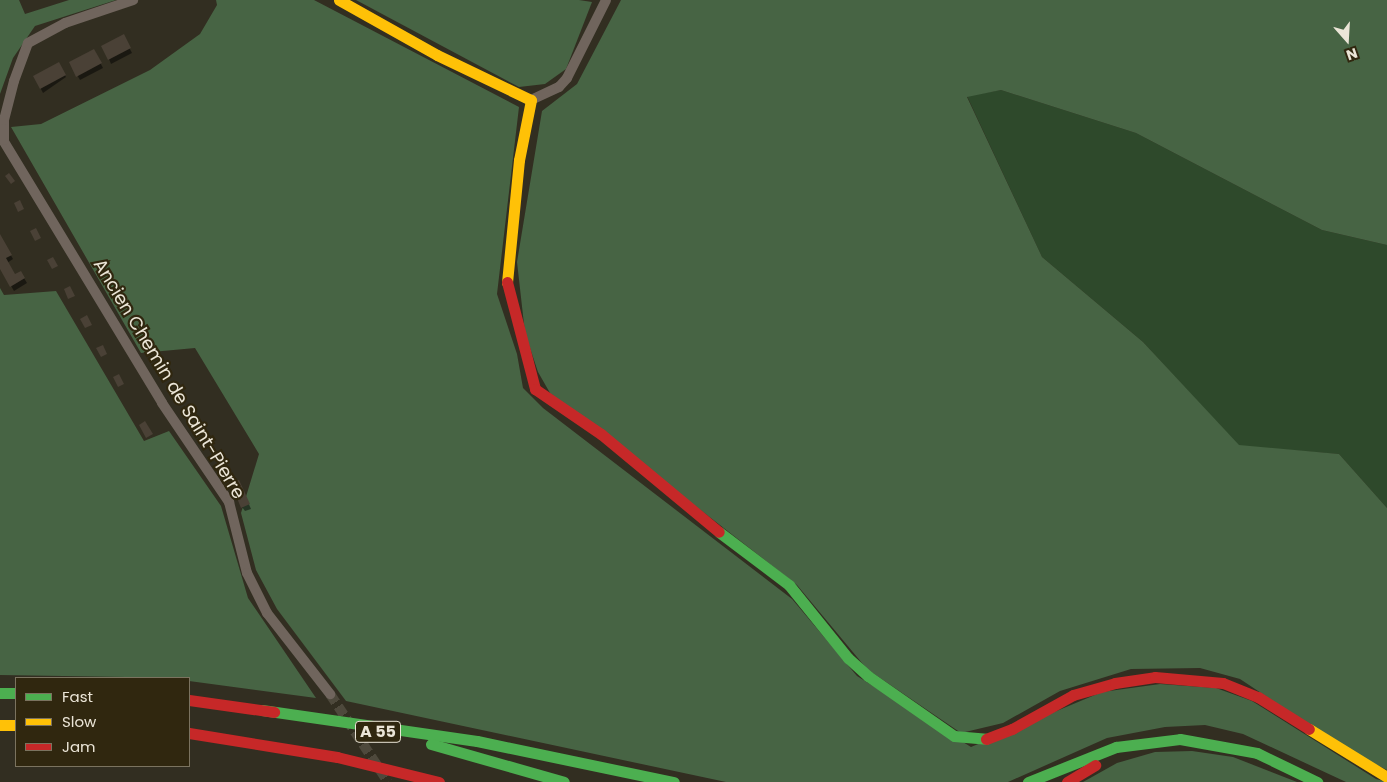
<!DOCTYPE html>
<style>
body{margin:0}
#map{position:relative;width:1387px;height:782px;overflow:hidden;background:#322e21;font-family:Poppins,sans-serif}
div>[style]{position:absolute}
.green>*{inset:0;background:#2e492b}
.forest>*{inset:0;background:#476444}
.shadow>*{inset:0;background:#0007}
.building>*{inset:0;background:#4a4136}
.street-tunnel>*{height:10px;margin-top:-5px;transform-origin:0;background:repeating-linear-gradient(90deg,#4e493c 0 10px,transparent 0 15px)}
.street>*{height:10px;margin:-5px;padding:0 5px;transform-origin:5px;border-radius:5px;background:#70655d}
.fast>*{height:11px;margin:-5.5px;padding:0 5.5px;transform-origin:5.5px;border-radius:5.5px;background:#4caf50}
.slow>*{height:11px;margin:-5.5px;padding:0 5.5px;transform-origin:5.5px;border-radius:5.5px;background:#ffc107}
.jam>*{height:11px;margin:-5.5px;padding:0 5.5px;transform-origin:5.5px;border-radius:5.5px;background:#c62828}
span{translate:-50% -50%;white-space:nowrap;text-align:center;line-height:1.15;-webkit-text-stroke:4.5px #30270f;paint-order:stroke}
.shield-label span{padding:1px 4px;background:#30270f;border:1px solid;border-radius:4px;-webkit-text-stroke-width:0}
.shield-label{font-size:16px;color:#ebe5d7;font-weight:700}
.street-label{font-size:18px;color:#ebe5d7}
.legend{position:absolute;left:15px;top:677px;width:175px;height:90px;box-sizing:border-box;background:#30270f;border:1px solid #7b735f;margin:0;padding:6px 9px;list-style:none;font-size:15px;color:#ebe5d7}
.legend li{display:flex;align-items:center;gap:10px;height:25px}
.legend b{width:25px;border:1px solid #7b735f}
.north{position:absolute;left:1322px;top:15px;width:50px;height:50px;-webkit-text-stroke:4px #30270f;paint-order:stroke;rotate:161deg;font-size:14px;font-weight:700;line-height:20px;text-align:center;color:#ebe5d7}
.north::after{content:'';display:block;margin:auto;width:18px;height:22px;background:#ebe5d7;clip-path:polygon(50% 0,100% 100%,50% 72%,0 100%)}
</style>
<div id="map">
<div class="green">
<div style="clip-path:polygon(1001px 90px,1136px 133px,1322px 230px,1387px 245px,1387px 508px,1339px 454px,1239px 446px,1143px 342px,1042px 257px,967px 96px)"></div>
</div>
<div class="forest">
<div style="clip-path:polygon(0 0,19px 0,25px 14px,69px 0,116px 0,35px 26px,13px 58px,0 94px)"></div>
<div style="clip-path:polygon(216px 0,314px 0,519px 107px,497px 294px,517px 354px,523px 388px,543px 408px,792px 599px,857px 676px,971px 747px,1102px 692px,1160px 684px,1216px 688px,1252px 701px,1376px 779px,1387px 782px,1346px 782px,1243px 734px,1205px 725px,1165px 727px,1107px 738px,1008px 782px,726px 782px,346px 701px,277px 609px,256px 570px,241px 513px,259px 454px,195px 348px,141px 353px,11px 127px,41px 124px,150px 70px,200px 34px,217px 5px)"></div>
<div style="clip-path:polygon(356px 0,579px 0,592px 2px,566px 69px,545px 84px,519px 87px)"></div>
<div style="clip-path:polygon(621px 0,1387px 0,1387px 245px,1322px 230px,1136px 133px,1001px 90px,967px 97px,1042px 257px,1143px 342px,1239px 445px,1339px 454px,1387px 508px,1387px 770px,1345px 749px,1240px 679px,1200px 668px,1131px 669px,1060px 691px,1003px 723px,961px 733px,867px 669px,797px 585px,550px 393px,538px 372px,525px 333px,517px 262px,542px 111px,577px 84px)"></div>
<div style="clip-path:polygon(0 288px,4px 295px,56px 291px,144px 441px,169px 431px,221px 506px,248px 598px,316px 698px,189px 681px,189px 678px,0 675px)"></div>
<div style="clip-path:polygon(1192px 751px,1233px 757px,1297px 782px,1083px 782px,1117px 763px,1155px 752px)"></div>
</div>
<div class="shadow">
<div style="clip-path:polygon(123px 36px,132px 53px,111px 64px,109px 59px)"></div>
<div style="clip-path:polygon(94px 51px,103px 68px,80px 80px,70px 63px)"></div>
<div style="clip-path:polygon(59px 64px,66px 77px,43px 93px,34px 76px)"></div>
<div style="clip-path:polygon(0 236px,13px 259px,7px 263px,15px 276px,21px 273px,27px 283px,14px 291px,0 267px)"></div>
<div style="clip-path:polygon(241px 486px,251px 509px,245px 511px,242px 507px)"></div>
</div>
<div class="building">
<div style="clip-path:polygon(124px 34px,131px 48px,108px 60px,101px 46px)"></div>
<div style="clip-path:polygon(94px 49px,102px 63px,76px 77px,69px 62px)"></div>
<div style="clip-path:polygon(59px 62px,66px 75px,40px 89px,33px 76px)"></div>
<div style="clip-path:polygon(9px 173px,15px 181px,11px 184px,5px 176px)"></div>
<div style="clip-path:polygon(20px 200px,24px 209px,18px 212px,14px 203px)"></div>
<div style="clip-path:polygon(36px 228px,41px 238px,35px 241px,30px 231px)"></div>
<div style="clip-path:polygon(0 234px,12px 255px,6px 258px,15px 274px,21px 271px,25px 278px,10px 287px,0 269px)"></div>
<div style="clip-path:polygon(53px 257px,58px 266px,52px 269px,47px 260px)"></div>
<div style="clip-path:polygon(70px 286px,75px 296px,68px 299px,64px 289px)"></div>
<div style="clip-path:polygon(87px 315px,92px 325px,85px 328px,80px 319px)"></div>
<div style="clip-path:polygon(103px 345px,107px 354px,101px 357px,96px 348px)"></div>
<div style="clip-path:polygon(119px 374px,124px 384px,118px 387px,113px 377px)"></div>
<div style="clip-path:polygon(145px 421px,153px 434px,146px 438px,139px 425px)"></div>
<div style="clip-path:polygon(239px 480px,250px 504px,241px 508px,231px 483px)"></div>
</div>
<div class="street-tunnel">
<div style="left:330px;top:694px;width:105px;rotate:56.6deg"></div>
</div>
<div class="street">
<div style="left:531px;top:100px;width:31px;rotate:-25deg"></div>
<div style="left:559px;top:87px;width:12px;rotate:-48deg"></div>
<div style="left:567px;top:78px;width:87px;rotate:-63.4deg"></div>
<div style="left:0;top:135px;width:313px;rotate:58.8deg"></div>
<div style="left:162px;top:403px;width:120px;rotate:55.9deg"></div>
<div style="left:229px;top:502px;width:73px;rotate:75.8deg"></div>
<div style="left:247px;top:573px;width:45px;rotate:63.4deg"></div>
<div style="left:267px;top:613px;width:103px;rotate:52.1deg"></div>
<div style="left:4px;top:140px;width:20px;rotate:-90deg"></div>
<div style="left:4px;top:120px;width:40px;rotate:-75.6deg"></div>
<div style="left:14px;top:81px;width:40px;rotate:-69.8deg"></div>
<div style="left:28px;top:43px;width:42px;rotate:-28.4deg"></div>
<div style="left:65px;top:23px;width:72px;rotate:-18.7deg"></div>
</div>
<div class="fast">
<div style="left:719px;top:532px;width:88px;rotate:37.1deg"></div>
<div style="left:789px;top:585px;width:94px;rotate:51.1deg"></div>
<div style="left:848px;top:658px;width:27px;rotate:42deg"></div>
<div style="left:868px;top:676px;width:105px;rotate:34.9deg"></div>
<div style="left:954px;top:736px;width:32px;rotate:5deg"></div>
<div style="left:0;top:693px;width:16px"></div>
<div style="left:262px;top:710px;width:217px;rotate:8.2deg"></div>
<div style="left:477px;top:741px;width:201px;rotate:11.8deg"></div>
<div style="left:431px;top:744px;width:138px;rotate:15.9deg"></div>
<div style="left:1028px;top:782px;width:95px;rotate:-21.7deg"></div>
<div style="left:1116px;top:747px;width:64px;rotate:-7.1deg"></div>
<div style="left:1180px;top:739px;width:78px;rotate:10.3deg"></div>
<div style="left:1257px;top:753px;width:67px;rotate:25.8deg"></div>
</div>
<div class="slow">
<div style="left:339px;top:0;width:112px;rotate:29.3deg"></div>
<div style="left:437px;top:55px;width:104px;rotate:25.6deg"></div>
<div style="left:531px;top:100px;width:61px;rotate:101.3deg"></div>
<div style="left:519px;top:160px;width:123px;rotate:95.6deg"></div>
<div style="left:0;top:725px;width:16px"></div>
<div style="left:1309px;top:729px;width:92px;rotate:31.6deg"></div>
</div>
<div class="jam">
<div style="left:507px;top:282px;width:111px;rotate:75.3deg"></div>
<div style="left:535px;top:389px;width:80px;rotate:34.3deg"></div>
<div style="left:601px;top:434px;width:153px;rotate:39.7deg"></div>
<div style="left:189px;top:700px;width:86px;rotate:8deg"></div>
<div style="left:189px;top:733px;width:150px;rotate:9.2deg"></div>
<div style="left:337px;top:757px;width:105px;rotate:13.8deg"></div>
<div style="left:986px;top:739px;width:28px;rotate:-21deg"></div>
<div style="left:1012px;top:729px;width:70px;rotate:-29.1deg"></div>
<div style="left:1073px;top:695px;width:44px;rotate:-15.9deg"></div>
<div style="left:1115px;top:683px;width:40px;rotate:-8.5deg"></div>
<div style="left:1155px;top:677px;width:68px;rotate:5deg"></div>
<div style="left:1223px;top:683px;width:38px;rotate:22deg"></div>
<div style="left:1258px;top:697px;width:60px;rotate:32.1deg"></div>
<div style="left:1067px;top:782px;width:33px;rotate:-31deg"></div>
</div>
<div class="shield-label">
<span style="left:378px;top:732px">A 55</span>
</div>
<div class="street-label">
<span style="left:169px;top:379px;rotate:59deg">Ancien Chemin de Saint-Pierre</span>
</div>
<ul class="legend">
<li><b style="height:6px;background:#4caf50"></b>Fast</li>
<li><b style="height:6px;background:#ffc107"></b>Slow</li>
<li><b style="height:6px;background:#c62828"></b>Jam</li>
</ul>
<div class="north">N</div>
</div>
